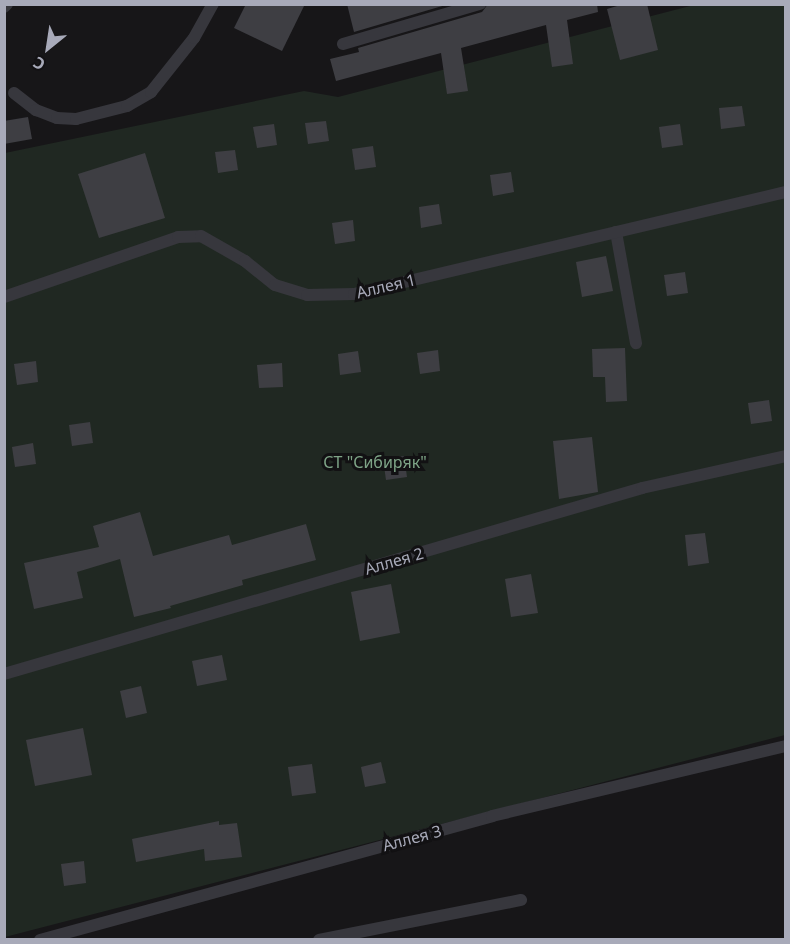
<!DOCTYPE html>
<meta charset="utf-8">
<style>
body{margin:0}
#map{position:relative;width:790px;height:944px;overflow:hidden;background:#171618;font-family:"Noto Sans",sans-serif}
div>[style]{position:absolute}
.green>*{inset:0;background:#202822}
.building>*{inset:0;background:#3e3e43}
.lane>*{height:12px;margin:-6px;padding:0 6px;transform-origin:6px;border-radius:6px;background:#37373d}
span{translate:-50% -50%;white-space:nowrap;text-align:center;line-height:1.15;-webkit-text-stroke:6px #121113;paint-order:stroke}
.street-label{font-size:16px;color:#a8aab9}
.park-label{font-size:16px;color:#7ea487}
.frame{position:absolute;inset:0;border:6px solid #a8aab9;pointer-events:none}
.north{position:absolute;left:18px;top:18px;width:60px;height:60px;-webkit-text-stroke:4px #121113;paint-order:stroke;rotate:210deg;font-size:16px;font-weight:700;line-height:24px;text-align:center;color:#a8aab9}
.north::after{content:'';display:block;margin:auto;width:21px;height:27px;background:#a8aab9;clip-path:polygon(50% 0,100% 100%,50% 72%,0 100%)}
</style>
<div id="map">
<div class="green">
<div style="clip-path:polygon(694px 5px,785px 5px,785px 735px,5px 937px,5px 153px,304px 91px,338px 97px)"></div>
</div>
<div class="building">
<div style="clip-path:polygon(246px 4px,305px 4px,282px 51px,234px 28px)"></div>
<div style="clip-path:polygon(347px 4px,449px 4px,354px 32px)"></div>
<div style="clip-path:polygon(488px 4px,597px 4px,598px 12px,567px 20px,573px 64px,552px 67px,546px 25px,461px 48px,468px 91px,447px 94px,441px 53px,336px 81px,330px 59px,359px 52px,358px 48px,482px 12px)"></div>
<div style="clip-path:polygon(624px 4px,647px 4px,658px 50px,620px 60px,607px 9px)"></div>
<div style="clip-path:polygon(742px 106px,745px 126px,721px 129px,719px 108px)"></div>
<div style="clip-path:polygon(28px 117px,32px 139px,4px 144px,4px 121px)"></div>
<div style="clip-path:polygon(326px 121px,329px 141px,308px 144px,305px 123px)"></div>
<div style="clip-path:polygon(274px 124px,277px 145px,257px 148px,253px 127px)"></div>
<div style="clip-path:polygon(680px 124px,683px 145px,662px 148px,659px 127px)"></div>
<div style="clip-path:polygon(373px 146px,376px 167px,355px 170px,352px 149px)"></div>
<div style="clip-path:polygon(235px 150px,238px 170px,218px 173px,215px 152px)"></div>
<div style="clip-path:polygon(145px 153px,165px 218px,99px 238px,78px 174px)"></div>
<div style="clip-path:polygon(511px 172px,514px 192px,493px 196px,490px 175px)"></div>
<div style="clip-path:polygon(439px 204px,442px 224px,421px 228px,419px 207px)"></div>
<div style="clip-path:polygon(353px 220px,355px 241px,335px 244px,332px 223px)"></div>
<div style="clip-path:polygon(606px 256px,613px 291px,582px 297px,576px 262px)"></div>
<div style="clip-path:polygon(685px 272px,688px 293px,667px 296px,664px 275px)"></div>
<div style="clip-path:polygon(625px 348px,627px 401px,606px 402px,605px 377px,593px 377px,592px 349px)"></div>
<div style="clip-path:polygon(438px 350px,440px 371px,420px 374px,417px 353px)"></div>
<div style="clip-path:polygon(358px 351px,361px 372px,340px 375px,338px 354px)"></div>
<div style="clip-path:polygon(36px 361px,38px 382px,17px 385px,14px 364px)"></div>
<div style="clip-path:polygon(282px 363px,283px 387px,259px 388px,257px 365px)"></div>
<div style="clip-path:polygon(769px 400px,772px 421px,751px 424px,748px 403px)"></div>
<div style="clip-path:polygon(90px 422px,93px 443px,72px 446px,69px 425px)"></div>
<div style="clip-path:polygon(592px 437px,598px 492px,559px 499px,553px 441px)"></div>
<div style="clip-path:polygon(33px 443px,36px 464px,15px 467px,12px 447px)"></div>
<div style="clip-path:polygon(404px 456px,407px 477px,386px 480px,383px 459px)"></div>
<div style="clip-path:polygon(140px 512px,153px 556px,229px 535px,232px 545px,306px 524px,316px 560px,242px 580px,243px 585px,170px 606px,171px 608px,134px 617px,120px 559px,77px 572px,83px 598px,34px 609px,24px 563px,99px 547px,93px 526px)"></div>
<div style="clip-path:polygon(705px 533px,709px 563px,688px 566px,685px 535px)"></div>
<div style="clip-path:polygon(531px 574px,538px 613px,511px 617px,505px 579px)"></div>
<div style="clip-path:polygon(391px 584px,400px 633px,360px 641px,351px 592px)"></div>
<div style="clip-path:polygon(222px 655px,227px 680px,197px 686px,192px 661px)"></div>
<div style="clip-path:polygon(141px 686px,147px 713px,126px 718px,120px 691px)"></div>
<div style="clip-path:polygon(83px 728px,92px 775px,35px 786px,26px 740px)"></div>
<div style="clip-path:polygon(381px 762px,386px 783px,365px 787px,361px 767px)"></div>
<div style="clip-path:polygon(312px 764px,316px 793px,292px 796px,288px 767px)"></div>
<div style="clip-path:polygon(219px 821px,219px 825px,237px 823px,242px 857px,205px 861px,204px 849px,136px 862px,132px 839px)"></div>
<div style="clip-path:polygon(84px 861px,86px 883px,64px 886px,61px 864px)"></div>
</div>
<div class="lane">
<div style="left:4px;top:7px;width:4px;rotate:-45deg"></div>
<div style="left:343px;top:44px;width:143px;rotate:-16.3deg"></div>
<div style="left:14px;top:93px;width:28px;rotate:38deg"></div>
<div style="left:36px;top:110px;width:22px;rotate:21deg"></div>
<div style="left:57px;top:118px;width:19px;rotate:3deg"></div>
<div style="left:76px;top:119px;width:53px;rotate:-14.3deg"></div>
<div style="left:127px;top:106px;width:28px;rotate:-30deg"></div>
<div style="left:151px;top:92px;width:69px;rotate:-51.5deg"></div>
<div style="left:194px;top:38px;width:39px;rotate:-61deg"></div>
<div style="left:616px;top:232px;width:113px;rotate:79.8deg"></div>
<div style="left:4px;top:297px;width:184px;rotate:-19deg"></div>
<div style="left:178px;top:237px;width:23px;rotate:-2deg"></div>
<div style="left:201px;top:236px;width:51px;rotate:29.6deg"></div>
<div style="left:245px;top:261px;width:38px;rotate:39deg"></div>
<div style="left:275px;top:285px;width:34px;rotate:17deg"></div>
<div style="left:307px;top:295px;width:47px;rotate:-1.2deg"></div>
<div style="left:354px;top:294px;width:444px;rotate:-13.3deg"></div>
<div style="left:4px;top:674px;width:665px;rotate:-16.25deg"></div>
<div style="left:642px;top:488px;width:148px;rotate:-12.5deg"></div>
<div style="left:40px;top:940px;width:469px;rotate:-15.3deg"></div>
<div style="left:492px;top:816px;width:302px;rotate:-13.4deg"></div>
<div style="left:319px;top:940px;width:206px;rotate:-11.2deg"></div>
</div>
<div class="street-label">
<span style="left:386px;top:286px;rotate:-13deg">Аллея 1</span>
<span style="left:394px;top:561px;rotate:-16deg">Аллея 2</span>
<span style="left:412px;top:838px;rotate:-15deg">Аллея 3</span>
</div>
<div class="park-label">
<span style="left:375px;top:462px">СТ "Сибиряк"</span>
</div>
<div class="frame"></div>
<div class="north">С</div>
</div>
